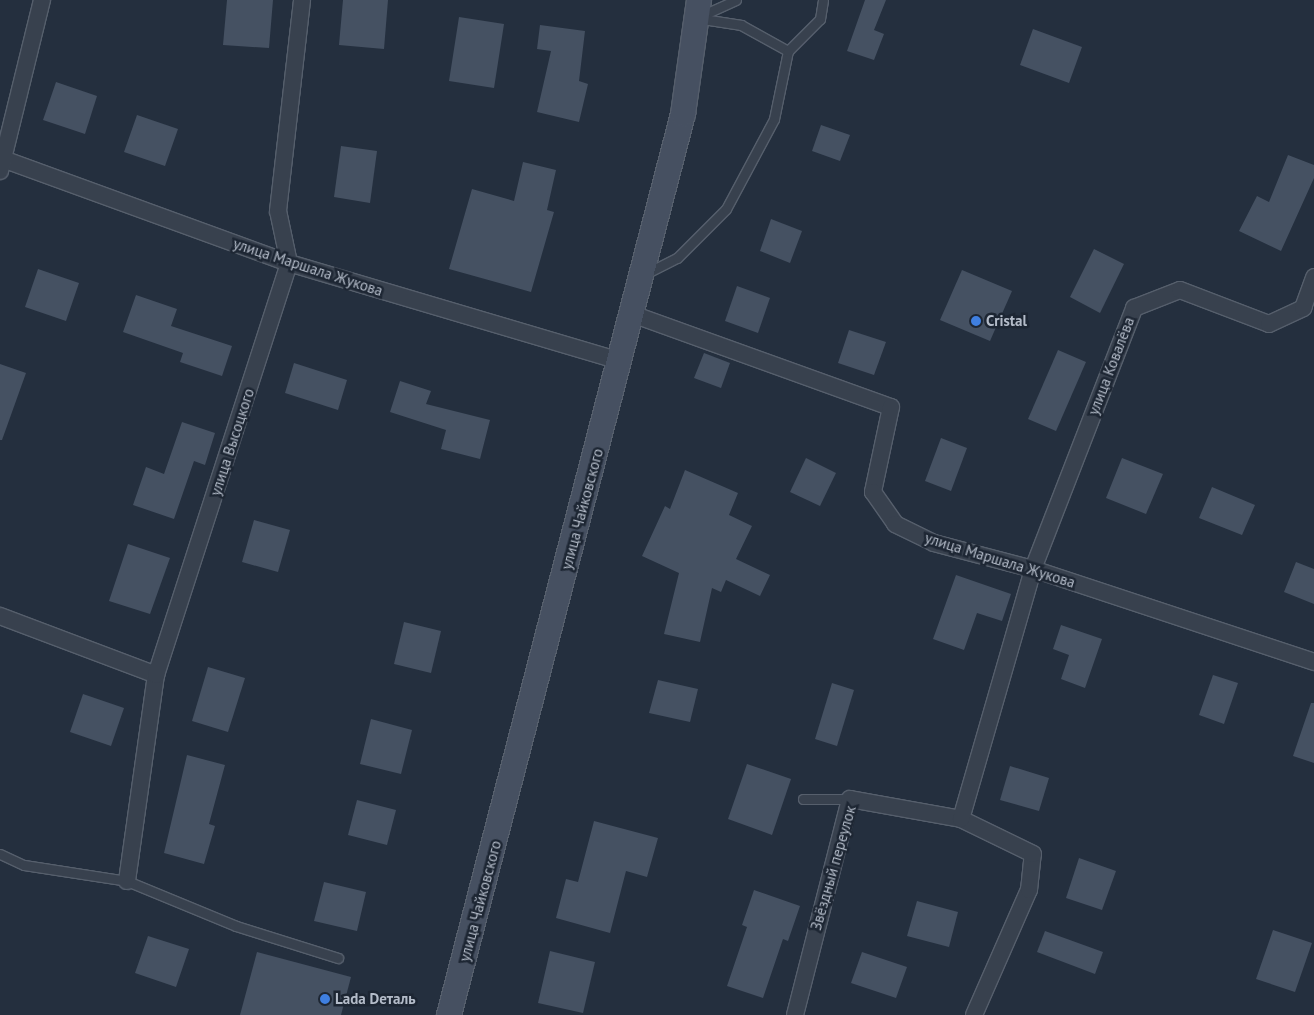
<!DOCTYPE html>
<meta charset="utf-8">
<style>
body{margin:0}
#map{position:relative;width:1314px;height:1015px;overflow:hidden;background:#242f3e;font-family:"PT Sans",sans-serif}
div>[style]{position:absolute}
.building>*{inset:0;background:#455162}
.roads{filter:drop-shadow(1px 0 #565f6c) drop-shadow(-1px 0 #565f6c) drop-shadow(0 1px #565f6c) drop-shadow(0 -1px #565f6c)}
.lane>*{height:9px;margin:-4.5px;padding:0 4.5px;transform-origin:4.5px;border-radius:4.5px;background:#38414e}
.street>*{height:16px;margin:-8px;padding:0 8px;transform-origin:8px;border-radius:8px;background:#38414e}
.secondary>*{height:24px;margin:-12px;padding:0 12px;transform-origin:12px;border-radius:12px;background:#465061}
.dots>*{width:14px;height:14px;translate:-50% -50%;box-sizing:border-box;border:2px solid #1d2633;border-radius:50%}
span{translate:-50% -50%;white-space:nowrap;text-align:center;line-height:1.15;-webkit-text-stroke:5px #1d2633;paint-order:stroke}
.street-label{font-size:15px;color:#b4bcc9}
.poi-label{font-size:15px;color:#b4bcc9;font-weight:700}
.left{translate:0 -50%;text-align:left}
</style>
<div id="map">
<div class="building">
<div style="clip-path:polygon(227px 0,273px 0,269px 48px,223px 45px)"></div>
<div style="clip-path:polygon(343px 0,388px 0,384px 49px,339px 45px)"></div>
<div style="clip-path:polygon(865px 0,886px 0,874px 30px,884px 34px,874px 60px,847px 51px)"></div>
<div style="clip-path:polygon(459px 17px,504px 24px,494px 88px,449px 81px)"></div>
<div style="clip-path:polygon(540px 25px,585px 31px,579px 81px,588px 84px,579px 122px,537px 112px,551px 51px,537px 49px)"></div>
<div style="clip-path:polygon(1033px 29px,1082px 47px,1069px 83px,1020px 65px)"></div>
<div style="clip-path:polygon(56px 82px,97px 96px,85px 134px,43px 120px)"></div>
<div style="clip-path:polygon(137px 115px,178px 129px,165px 166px,124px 152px)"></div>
<div style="clip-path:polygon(821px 125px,850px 135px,840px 161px,812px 151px)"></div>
<div style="clip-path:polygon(341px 146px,377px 151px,370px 203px,334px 197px)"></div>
<div style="clip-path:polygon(1288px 155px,1314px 165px,1314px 178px,1281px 251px,1239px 231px,1257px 196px,1269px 202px)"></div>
<div style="clip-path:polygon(523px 162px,556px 170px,547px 210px,554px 212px,531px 292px,449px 269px,472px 189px,514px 201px)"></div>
<div style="clip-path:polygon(771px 219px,802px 231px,790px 263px,760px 251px)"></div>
<div style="clip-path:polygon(1094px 249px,1124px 264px,1100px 313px,1070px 297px)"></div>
<div style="clip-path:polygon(38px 269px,79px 283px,66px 321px,25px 307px)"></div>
<div style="clip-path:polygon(962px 270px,1012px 291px,990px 341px,940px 320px)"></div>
<div style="clip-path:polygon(737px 286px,770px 298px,758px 333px,725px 321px)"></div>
<div style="clip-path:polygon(136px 295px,177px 309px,171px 326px,232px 346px,222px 376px,180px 362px,183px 353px,123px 332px)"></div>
<div style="clip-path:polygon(849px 330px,886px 342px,874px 375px,838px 363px)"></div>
<div style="clip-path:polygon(1058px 350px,1086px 362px,1056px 431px,1028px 419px)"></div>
<div style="clip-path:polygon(704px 353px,730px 363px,721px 388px,694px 378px)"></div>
<div style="clip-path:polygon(294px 363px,347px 380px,338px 410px,285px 393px)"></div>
<div style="clip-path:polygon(0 364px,26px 373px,2px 440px,0 440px)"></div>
<div style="clip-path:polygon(400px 381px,431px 391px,426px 404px,490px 420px,480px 459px,441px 449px,446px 430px,390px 412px)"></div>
<div style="clip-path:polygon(182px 422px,215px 433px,205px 465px,194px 461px,174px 519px,133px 505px,146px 467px,164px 474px)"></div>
<div style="clip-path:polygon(941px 438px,967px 448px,951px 491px,925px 481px)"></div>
<div style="clip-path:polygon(806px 458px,836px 473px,820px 506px,790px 492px)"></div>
<div style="clip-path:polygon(1122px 458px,1163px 474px,1146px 514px,1106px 498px)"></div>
<div style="clip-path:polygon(685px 470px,738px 493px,729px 515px,752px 526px,736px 559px,770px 575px,760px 596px,726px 580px,721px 592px,712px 588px,700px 642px,664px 634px,679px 573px,642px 556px,665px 506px,670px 509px)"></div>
<div style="clip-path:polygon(1212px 487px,1255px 505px,1242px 535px,1199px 518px)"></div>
<div style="clip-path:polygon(254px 520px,290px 530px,278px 572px,242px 562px)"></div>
<div style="clip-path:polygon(128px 544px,170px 558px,150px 614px,109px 601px)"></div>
<div style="clip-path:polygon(1296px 562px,1314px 569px,1314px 604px,1284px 592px)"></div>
<div style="clip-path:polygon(956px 575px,1011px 594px,1002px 621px,977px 613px,964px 650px,933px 639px)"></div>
<div style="clip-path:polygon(404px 622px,441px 631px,431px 673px,394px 664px)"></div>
<div style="clip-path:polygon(1061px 625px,1102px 639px,1085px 688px,1061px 679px,1069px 655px,1053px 649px)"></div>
<div style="clip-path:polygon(208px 667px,245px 678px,228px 732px,192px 721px)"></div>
<div style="clip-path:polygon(1213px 675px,1238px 683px,1224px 724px,1199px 715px)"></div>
<div style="clip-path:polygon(658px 680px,698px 689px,690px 722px,649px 713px)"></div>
<div style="clip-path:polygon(832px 683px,854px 690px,837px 746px,815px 739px)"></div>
<div style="clip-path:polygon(83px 694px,124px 708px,111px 746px,70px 732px)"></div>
<div style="clip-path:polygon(1311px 703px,1314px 703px,1314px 763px,1293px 756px)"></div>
<div style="clip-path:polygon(371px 719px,412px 730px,401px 774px,360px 764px)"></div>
<div style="clip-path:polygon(187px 755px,225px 765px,209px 824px,215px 826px,204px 864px,164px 853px)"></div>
<div style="clip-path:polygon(747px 764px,791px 779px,772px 835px,728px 819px)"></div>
<div style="clip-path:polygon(1010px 766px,1049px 778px,1039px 811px,1000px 800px)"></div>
<div style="clip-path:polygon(357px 800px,396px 810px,387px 845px,348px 835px)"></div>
<div style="clip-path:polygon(594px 821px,658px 838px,647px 877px,626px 871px,610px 933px,556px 918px,566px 879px,578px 882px)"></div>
<div style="clip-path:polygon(1079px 858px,1116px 871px,1102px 910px,1066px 898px)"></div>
<div style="clip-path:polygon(324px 882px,366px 892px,357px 931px,314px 921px)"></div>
<div style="clip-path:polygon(754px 890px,800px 906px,788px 941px,783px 939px,763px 998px,727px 986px,747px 927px,742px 925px)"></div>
<div style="clip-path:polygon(917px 901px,958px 912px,949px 947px,907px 936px)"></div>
<div style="clip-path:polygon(1273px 930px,1312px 943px,1295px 992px,1256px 979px)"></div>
<div style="clip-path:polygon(1045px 931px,1103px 952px,1095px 974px,1037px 952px)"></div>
<div style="clip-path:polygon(148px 936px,189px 949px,176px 987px,135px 973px)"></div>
<div style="clip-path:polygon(550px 951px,595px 962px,583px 1013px,538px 1003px)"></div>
<div style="clip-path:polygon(257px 952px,351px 977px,341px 1015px,240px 1015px)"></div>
<div style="clip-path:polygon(862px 952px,907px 967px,896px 998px,851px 983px)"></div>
</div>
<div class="roads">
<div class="lane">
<div style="left:736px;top:0;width:44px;rotate:155.8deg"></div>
<div style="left:696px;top:18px;width:46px;rotate:8.8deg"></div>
<div style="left:741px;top:25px;width:54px;rotate:29deg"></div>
<div style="left:645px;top:274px;width:36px;rotate:-27deg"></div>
<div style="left:677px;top:258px;width:69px;rotate:-45deg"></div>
<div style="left:726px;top:209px;width:102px;rotate:-61.9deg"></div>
<div style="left:774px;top:119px;width:69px;rotate:-78.4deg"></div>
<div style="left:788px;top:51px;width:45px;rotate:-45deg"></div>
<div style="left:820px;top:19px;width:19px;rotate:-81deg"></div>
<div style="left:803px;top:799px;width:47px"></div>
<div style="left:0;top:854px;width:26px;rotate:25deg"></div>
<div style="left:24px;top:865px;width:104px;rotate:8.8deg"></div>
<div style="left:127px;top:881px;width:118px;rotate:22.4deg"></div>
<div style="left:236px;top:926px;width:107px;rotate:17.4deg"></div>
</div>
<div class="street">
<div style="left:0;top:158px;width:307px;rotate:20deg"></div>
<div style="left:289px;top:263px;width:345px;rotate:16.5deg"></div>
<div style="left:0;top:171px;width:176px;rotate:-76.2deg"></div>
<div style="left:632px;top:314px;width:275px;rotate:19.8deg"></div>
<div style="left:891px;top:407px;width:87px;rotate:102deg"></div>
<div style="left:873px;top:492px;width:39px;rotate:55deg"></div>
<div style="left:895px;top:524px;width:43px;rotate:26deg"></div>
<div style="left:934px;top:543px;width:102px;rotate:14.7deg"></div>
<div style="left:1033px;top:569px;width:296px;rotate:18.3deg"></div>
<div style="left:0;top:616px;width:167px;rotate:20.7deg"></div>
<div style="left:127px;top:881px;width:208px;rotate:-82deg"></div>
<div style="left:156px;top:675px;width:433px;rotate:-72.1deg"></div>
<div style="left:289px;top:263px;width:53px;rotate:-101.9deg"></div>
<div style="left:278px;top:211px;width:212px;rotate:-83.5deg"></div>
<div style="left:795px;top:1015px;width:223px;rotate:-75.7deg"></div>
<div style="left:850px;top:799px;width:113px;rotate:10.2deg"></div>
<div style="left:974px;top:1015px;width:137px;rotate:-66.3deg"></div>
<div style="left:1029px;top:890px;width:36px;rotate:-84deg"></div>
<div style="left:1033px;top:854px;width:80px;rotate:-154.1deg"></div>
<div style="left:961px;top:819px;width:260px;rotate:-73.9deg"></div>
<div style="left:1033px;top:569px;width:280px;rotate:-68.8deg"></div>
<div style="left:1134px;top:308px;width:49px;rotate:-21.4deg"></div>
<div style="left:1180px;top:290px;width:95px;rotate:20.9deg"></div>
<div style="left:1269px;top:324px;width:38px;rotate:-25deg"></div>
<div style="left:1303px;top:308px;width:33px;rotate:-70deg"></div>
</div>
<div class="secondary">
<div style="left:449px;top:1015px;width:931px;rotate:-75.44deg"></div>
<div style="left:683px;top:114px;width:115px;rotate:-82deg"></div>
</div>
</div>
<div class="dots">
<div style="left:976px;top:321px;background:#3f7fe0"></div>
<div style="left:325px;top:999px;background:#3f7fe0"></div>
</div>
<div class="street-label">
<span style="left:308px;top:267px;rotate:18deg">улица Маршала Жукова</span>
<span style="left:1111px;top:366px;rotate:-69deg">улица Ковалёва</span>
<span style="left:232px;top:442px;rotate:-72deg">улица Высоцкого</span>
<span style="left:582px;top:509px;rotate:-75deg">улица Чайковского</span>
<span style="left:1000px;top:560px;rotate:17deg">улица Маршала Жукова</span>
<span style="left:833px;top:868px;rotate:-74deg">Звёздный переулок</span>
<span style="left:480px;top:901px;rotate:-75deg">улица Чайковского</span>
</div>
<div class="poi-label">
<span class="left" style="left:986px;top:321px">Cristal</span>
<span class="left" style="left:335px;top:999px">Lada Dеталь</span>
</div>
</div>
